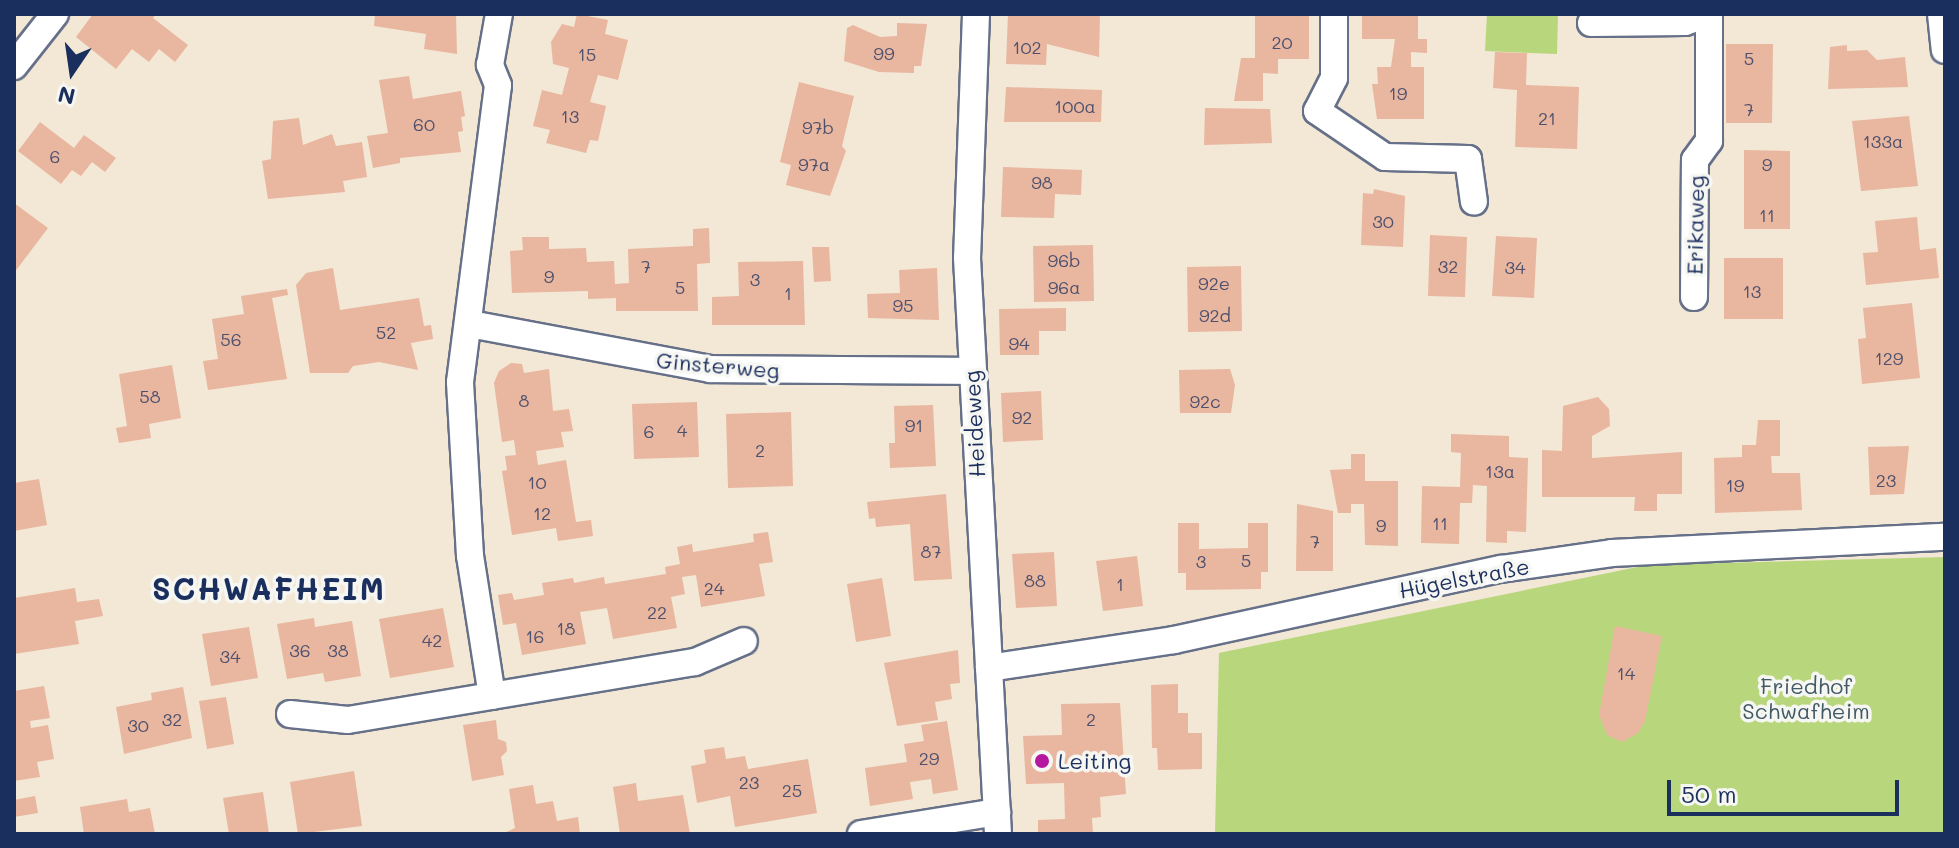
<!DOCTYPE html>
<meta charset="utf-8">
<style>
body{margin:0}
#map{position:relative;width:1959px;height:848px;overflow:hidden;background:#f2e8d5;font-family:Mali,sans-serif}
div>[style]{position:absolute}
.green>*{inset:0;background:#b8d67c}
.building>*{inset:0;background:#e9b69f}
.roads{filter:drop-shadow(2px 0 #667088) drop-shadow(-2px 0 #667088) drop-shadow(0 2px #667088) drop-shadow(0 -2px #667088)}
.street>*{height:26px;margin:-13px;padding:0 13px;transform-origin:13px;border-radius:13px;background:#fff}
.dots>*{width:22px;height:22px;translate:-50% -50%;box-sizing:border-box;border:4px solid #f6f6f2;border-radius:50%}
span{translate:-50% -50%;white-space:nowrap;text-align:center;line-height:1.15;-webkit-text-stroke:7px #f6f6f2;paint-order:stroke}
.number-label{font-size:18px;color:#4e516e}
.number-label span{-webkit-text-stroke-width:0}
.street-label{font-size:22px;color:#1b2f5e}
.park-label{font-size:22px;color:#425966}
.poi-label{font-size:22px;color:#1b2f5e}
.left{translate:0 -50%;text-align:left}
.district-label{font-size:30px;color:#1b2f5e;font-weight:700;letter-spacing:2px}
.frame{position:absolute;inset:0;border:16px solid #1b2f5e;pointer-events:none}
.north{position:absolute;left:32px;top:32px;width:80px;height:80px;-webkit-text-stroke:6px #f6f6f2;paint-order:stroke;rotate:193deg;font-size:22px;font-weight:700;line-height:32px;text-align:center;color:#1b2f5e}
.north::after{content:'';display:block;margin:auto;width:28px;height:36px;background:#1b2f5e;clip-path:polygon(50% 0,100% 100%,50% 72%,0 100%)}
.scale{position:absolute;left:1667px;top:780px;width:232px;height:36px;box-sizing:border-box;border:4px solid #1b2f5e;border-top:0;padding-left:10px;font-size:24px;line-height:28px;white-space:nowrap;color:#1b2f5e;-webkit-text-stroke:6px #f6f6f2;paint-order:stroke}
</style>
<div id="map">
<div class="green">
<div style="clip-path:polygon(1487px 14px,1558px 14px,1557px 54px,1485px 51px)"></div>
<div style="clip-path:polygon(1945px 557px,1945px 834px,1215px 834px,1219px 653px,1647px 565px)"></div>
</div>
<div class="building">
<div style="clip-path:polygon(93px 14px,156px 14px,153px 18px,188px 45px,175px 62px,159px 49px,149px 62px,132px 49px,116px 69px,76px 37px)"></div>
<div style="clip-path:polygon(375px 14px,456px 14px,457px 54px,424px 49px,426px 34px,374px 26px)"></div>
<div style="clip-path:polygon(577px 14px,608px 20px,605px 34px,628px 40px,618px 80px,598px 75px,590px 102px,606px 106px,598px 141px,590px 140px,586px 153px,546px 143px,550px 130px,533px 126px,542px 90px,562px 95px,569px 68px,553px 64px,551px 42px,562px 24px,574px 27px)"></div>
<div style="clip-path:polygon(1008px 14px,1100px 14px,1099px 57px,1047px 44px,1046px 65px,1006px 64px)"></div>
<div style="clip-path:polygon(1255px 14px,1309px 14px,1309px 59px,1278px 59px,1278px 74px,1263px 73px,1263px 101px,1234px 101px,1241px 58px,1255px 58px)"></div>
<div style="clip-path:polygon(1362px 14px,1418px 14px,1418px 39px,1427px 39px,1427px 53px,1411px 52px,1411px 67px,1424px 67px,1424px 119px,1377px 119px,1372px 84px,1378px 84px,1377px 67px,1391px 67px,1395px 39px,1362px 39px)"></div>
<div style="clip-path:polygon(897px 23px,927px 24px,921px 66px,914px 66px,914px 73px,879px 72px,844px 61px,847px 28px,853px 25px,880px 37px,897px 36px)"></div>
<div style="clip-path:polygon(1726px 44px,1773px 44px,1772px 123px,1726px 123px)"></div>
<div style="clip-path:polygon(1847px 45px,1847px 51px,1867px 50px,1877px 60px,1905px 57px,1908px 87px,1828px 89px,1830px 47px)"></div>
<div style="clip-path:polygon(1495px 52px,1527px 53px,1526px 85px,1579px 87px,1577px 149px,1515px 147px,1517px 90px,1493px 88px)"></div>
<div style="clip-path:polygon(409px 76px,413px 99px,461px 91px,465px 116px,461px 117px,463px 131px,458px 132px,461px 152px,400px 158px,400px 163px,373px 168px,367px 136px,388px 133px,379px 80px)"></div>
<div style="clip-path:polygon(799px 82px,854px 96px,842px 146px,846px 151px,830px 196px,786px 185px,791px 165px,780px 162px)"></div>
<div style="clip-path:polygon(1006px 87px,1102px 90px,1101px 122px,1004px 122px)"></div>
<div style="clip-path:polygon(1205px 108px,1270px 109px,1272px 143px,1204px 145px)"></div>
<div style="clip-path:polygon(1909px 116px,1918px 186px,1861px 191px,1852px 121px)"></div>
<div style="clip-path:polygon(299px 118px,303px 145px,332px 134px,336px 146px,362px 142px,367px 177px,343px 181px,345px 192px,268px 199px,262px 161px,271px 159px,273px 121px)"></div>
<div style="clip-path:polygon(40px 122px,74px 148px,84px 135px,116px 158px,105px 172px,92px 162px,81px 176px,72px 170px,61px 184px,18px 151px)"></div>
<div style="clip-path:polygon(1744px 150px,1790px 151px,1790px 229px,1744px 229px)"></div>
<div style="clip-path:polygon(1003px 167px,1082px 170px,1081px 195px,1055px 194px,1054px 218px,1001px 217px)"></div>
<div style="clip-path:polygon(1374px 189px,1405px 196px,1403px 247px,1361px 245px,1363px 193px,1373px 194px)"></div>
<div style="clip-path:polygon(14px 203px,48px 228px,14px 273px)"></div>
<div style="clip-path:polygon(1917px 217px,1920px 250px,1936px 248px,1939px 278px,1866px 285px,1863px 253px,1878px 252px,1875px 221px)"></div>
<div style="clip-path:polygon(709px 228px,710px 263px,697px 264px,698px 311px,616px 311px,616px 298px,588px 299px,588px 291px,512px 293px,510px 251px,523px 250px,522px 237px,549px 237px,549px 249px,586px 248px,587px 262px,614px 261px,615px 284px,629px 283px,628px 249px,693px 246px,693px 229px)"></div>
<div style="clip-path:polygon(1430px 235px,1467px 237px,1465px 297px,1428px 296px)"></div>
<div style="clip-path:polygon(1496px 236px,1537px 238px,1534px 298px,1492px 296px)"></div>
<div style="clip-path:polygon(1093px 245px,1094px 301px,1034px 302px,1033px 246px)"></div>
<div style="clip-path:polygon(812px 247px,829px 247px,831px 281px,814px 282px)"></div>
<div style="clip-path:polygon(1724px 258px,1783px 258px,1783px 319px,1724px 319px)"></div>
<div style="clip-path:polygon(803px 261px,805px 325px,712px 325px,712px 297px,739px 296px,738px 262px)"></div>
<div style="clip-path:polygon(1241px 266px,1242px 331px,1188px 332px,1187px 267px)"></div>
<div style="clip-path:polygon(333px 268px,340px 310px,419px 298px,424px 326px,431px 325px,433px 339px,411px 343px,418px 370px,379px 362px,353px 366px,348px 373px,310px 373px,296px 285px,306px 273px)"></div>
<div style="clip-path:polygon(937px 268px,939px 320px,868px 318px,867px 294px,900px 293px,899px 270px)"></div>
<div style="clip-path:polygon(287px 289px,288px 295px,272px 298px,287px 379px,208px 390px,203px 361px,218px 359px,212px 319px,244px 314px,241px 296px)"></div>
<div style="clip-path:polygon(1912px 303px,1920px 378px,1862px 384px,1858px 339px,1866px 338px,1863px 308px)"></div>
<div style="clip-path:polygon(1066px 308px,1066px 331px,1039px 331px,1039px 355px,1000px 355px,999px 309px)"></div>
<div style="clip-path:polygon(511px 363px,522px 364px,524px 373px,549px 369px,553px 411px,569px 409px,573px 431px,561px 432px,564px 447px,536px 451px,538px 465px,566px 460px,576px 522px,591px 520px,593px 536px,558px 541px,556px 528px,512px 535px,502px 471px,507px 470px,505px 456px,516px 455px,514px 440px,502px 442px,494px 383px,499px 371px)"></div>
<div style="clip-path:polygon(172px 365px,181px 418px,149px 424px,151px 438px,119px 443px,116px 428px,127px 426px,119px 374px)"></div>
<div style="clip-path:polygon(1230px 369px,1235px 385px,1231px 413px,1180px 413px,1179px 370px)"></div>
<div style="clip-path:polygon(1041px 391px,1043px 440px,1003px 442px,1001px 393px)"></div>
<div style="clip-path:polygon(1598px 397px,1609px 409px,1610px 426px,1592px 436px,1592px 458px,1682px 452px,1682px 494px,1657px 494px,1657px 511px,1634px 511px,1635px 497px,1542px 497px,1542px 450px,1562px 451px,1563px 406px)"></div>
<div style="clip-path:polygon(697px 402px,699px 457px,634px 459px,632px 404px)"></div>
<div style="clip-path:polygon(933px 405px,936px 466px,890px 468px,889px 443px,895px 443px,894px 406px)"></div>
<div style="clip-path:polygon(791px 412px,793px 486px,728px 488px,726px 414px)"></div>
<div style="clip-path:polygon(1758px 420px,1780px 420px,1780px 456px,1771px 456px,1772px 473px,1800px 473px,1802px 510px,1715px 513px,1714px 458px,1742px 457px,1742px 445px,1756px 445px)"></div>
<div style="clip-path:polygon(1451px 434px,1509px 436px,1509px 457px,1528px 458px,1526px 532px,1507px 531px,1507px 543px,1486px 542px,1487px 486px,1473px 485px,1472px 503px,1460px 503px,1459px 544px,1421px 543px,1422px 486px,1460px 487px,1461px 453px,1451px 452px)"></div>
<div style="clip-path:polygon(1909px 446px,1904px 494px,1870px 495px,1868px 447px)"></div>
<div style="clip-path:polygon(1351px 454px,1365px 454px,1365px 481px,1398px 481px,1398px 546px,1365px 545px,1364px 504px,1351px 504px,1351px 513px,1338px 513px,1330px 470px,1351px 469px)"></div>
<div style="clip-path:polygon(39px 479px,47px 525px,14px 531px,14px 483px)"></div>
<div style="clip-path:polygon(946px 494px,952px 579px,914px 581px,910px 524px,876px 527px,875px 518px,869px 519px,867px 502px)"></div>
<div style="clip-path:polygon(1297px 504px,1333px 511px,1333px 571px,1296px 571px)"></div>
<div style="clip-path:polygon(1178px 523px,1199px 523px,1199px 549px,1248px 548px,1248px 523px,1268px 523px,1268px 572px,1261px 572px,1261px 589px,1186px 590px,1186px 573px,1178px 573px)"></div>
<div style="clip-path:polygon(768px 532px,773px 562px,759px 564px,765px 596px,701px 607px,696px 575px,682px 577px,685px 594px,671px 597px,677px 628px,613px 639px,607px 608px,594px 610px,580px 612px,586px 644px,522px 655px,516px 623px,503px 625px,498px 595px,512px 593px,514px 600px,544px 595px,542px 583px,573px 578px,574px 583px,604px 577px,605px 584px,666px 574px,665px 567px,680px 564px,677px 547px,692px 544px,693px 552px,754px 542px,753px 534px)"></div>
<div style="clip-path:polygon(1054px 552px,1057px 606px,1016px 608px,1012px 554px)"></div>
<div style="clip-path:polygon(1137px 556px,1143px 606px,1103px 611px,1096px 561px)"></div>
<div style="clip-path:polygon(882px 578px,891px 636px,856px 642px,847px 584px)"></div>
<div style="clip-path:polygon(75px 588px,77px 602px,99px 599px,103px 616px,75px 621px,79px 644px,14px 654px,14px 598px)"></div>
<div style="clip-path:polygon(443px 608px,454px 667px,390px 678px,379px 619px)"></div>
<div style="clip-path:polygon(314px 618px,315px 627px,352px 621px,361px 676px,325px 682px,323px 673px,287px 679px,277px 624px)"></div>
<div style="clip-path:polygon(1615px 626px,1662px 636px,1645px 721px,1638px 733px,1622px 742px,1607px 735px,1599px 715px)"></div>
<div style="clip-path:polygon(249px 627px,258px 678px,211px 686px,202px 634px)"></div>
<div style="clip-path:polygon(958px 650px,960px 683px,950px 684px,952px 699px,935px 702px,938px 720px,897px 726px,884px 663px)"></div>
<div style="clip-path:polygon(1178px 684px,1178px 713px,1188px 713px,1188px 733px,1202px 733px,1202px 769px,1158px 770px,1157px 748px,1152px 748px,1151px 685px)"></div>
<div style="clip-path:polygon(44px 686px,50px 718px,30px 721px,31px 728px,48px 725px,54px 759px,37px 762px,40px 777px,14px 781px,14px 691px)"></div>
<div style="clip-path:polygon(183px 687px,192px 738px,124px 754px,116px 707px,152px 700px,151px 693px)"></div>
<div style="clip-path:polygon(226px 697px,234px 744px,207px 749px,199px 701px)"></div>
<div style="clip-path:polygon(1120px 703px,1126px 794px,1100px 797px,1101px 817px,1092px 818px,1093px 834px,1038px 834px,1038px 820px,1065px 819px,1064px 783px,1026px 784px,1023px 736px,1062px 735px,1061px 704px)"></div>
<div style="clip-path:polygon(496px 720px,498px 739px,506px 742px,507px 751px,501px 757px,504px 775px,472px 781px,463px 725px)"></div>
<div style="clip-path:polygon(947px 721px,958px 790px,933px 794px,931px 779px,910px 782px,913px 799px,870px 806px,865px 768px,907px 762px,904px 744px,924px 741px,921px 725px)"></div>
<div style="clip-path:polygon(724px 747px,726px 759px,745px 756px,748px 769px,808px 759px,817px 813px,735px 827px,730px 796px,697px 803px,691px 766px,706px 763px,704px 750px)"></div>
<div style="clip-path:polygon(354px 771px,362px 826px,298px 834px,290px 782px)"></div>
<div style="clip-path:polygon(636px 783px,638px 801px,683px 795px,690px 834px,620px 834px,613px 787px)"></div>
<div style="clip-path:polygon(533px 785px,536px 804px,553px 801px,557px 821px,578px 817px,580px 834px,502px 834px,515px 828px,509px 789px)"></div>
<div style="clip-path:polygon(263px 792px,269px 834px,229px 834px,223px 798px)"></div>
<div style="clip-path:polygon(35px 796px,38px 813px,14px 817px,14px 800px)"></div>
<div style="clip-path:polygon(127px 799px,129px 812px,150px 808px,155px 834px,84px 834px,80px 807px)"></div>
</div>
<div class="roads">
<div class="street">
<div style="left:976px;top:14px;width:244px;rotate:92.1deg"></div>
<div style="left:967px;top:258px;width:577px;rotate:86.92deg"></div>
<div style="left:1334px;top:14px;width:64px;rotate:90deg"></div>
<div style="left:1334px;top:78px;width:37px;rotate:117deg"></div>
<div style="left:1317px;top:111px;width:82px;rotate:34.1deg"></div>
<div style="left:1385px;top:157px;width:83px;rotate:1.4deg"></div>
<div style="left:1468px;top:159px;width:43px;rotate:82.1deg"></div>
<div style="left:1941px;top:14px;width:36px;rotate:84deg"></div>
<div style="left:1591px;top:23px;width:94px;rotate:-0.6deg"></div>
<div style="left:1685px;top:22px;width:23px;rotate:-20deg"></div>
<div style="left:14px;top:66px;width:66px;rotate:-51.7deg"></div>
<div style="left:1694px;top:297px;width:137px;rotate:-89.6deg"></div>
<div style="left:1695px;top:160px;width:24px;rotate:-54deg"></div>
<div style="left:1709px;top:141px;width:127px;rotate:-90deg"></div>
<div style="left:470px;top:324px;width:244px;rotate:10.6deg"></div>
<div style="left:710px;top:369px;width:260px;rotate:0.4deg"></div>
<div style="left:989px;top:668px;width:187px;rotate:-8.6deg"></div>
<div style="left:1174px;top:640px;width:335px;rotate:-12.3deg"></div>
<div style="left:1501px;top:569px;width:112px;rotate:-8.2deg"></div>
<div style="left:1612px;top:553px;width:333px;rotate:-2.8deg"></div>
<div style="left:492px;top:696px;width:142px;rotate:-98.9deg"></div>
<div style="left:470px;top:556px;width:174px;rotate:-93.3deg"></div>
<div style="left:460px;top:382px;width:299px;rotate:-82.7deg"></div>
<div style="left:498px;top:85px;width:22px;rotate:-112deg"></div>
<div style="left:490px;top:65px;width:52px;rotate:-80deg"></div>
<div style="left:290px;top:714px;width:58px;rotate:5.9deg"></div>
<div style="left:348px;top:720px;width:352px;rotate:-9.5deg"></div>
<div style="left:695px;top:662px;width:53px;rotate:-23.2deg"></div>
<div style="left:861px;top:834px;width:138px;rotate:-9.2deg"></div>
</div>
</div>
<div class="dots">
<div style="left:1042px;top:761px;background:#b5179e"></div>
</div>
<div class="number-label">
<span style="left:1282px;top:42px">20</span>
<span style="left:1027px;top:47px">102</span>
<span style="left:884px;top:53px">99</span>
<span style="left:587px;top:54px">15</span>
<span style="left:1749px;top:58px">5</span>
<span style="left:1398px;top:93px">19</span>
<span style="left:1075px;top:106px">100a</span>
<span style="left:1749px;top:109px">7</span>
<span style="left:570px;top:116px">13</span>
<span style="left:1547px;top:118px">21</span>
<span style="left:424px;top:124px">60</span>
<span style="left:818px;top:127px">97b</span>
<span style="left:1883px;top:141px">133a</span>
<span style="left:55px;top:156px">6</span>
<span style="left:814px;top:164px">97a</span>
<span style="left:1767px;top:164px">9</span>
<span style="left:1042px;top:182px">98</span>
<span style="left:1767px;top:215px">11</span>
<span style="left:1383px;top:221px">30</span>
<span style="left:1064px;top:260px">96b</span>
<span style="left:646px;top:266px">7</span>
<span style="left:1448px;top:266px">32</span>
<span style="left:1515px;top:267px">34</span>
<span style="left:549px;top:276px">9</span>
<span style="left:755px;top:279px">3</span>
<span style="left:1214px;top:283px">92e</span>
<span style="left:680px;top:287px">5</span>
<span style="left:1064px;top:287px">96a</span>
<span style="left:1752px;top:291px">13</span>
<span style="left:788px;top:293px">1</span>
<span style="left:903px;top:305px">95</span>
<span style="left:1215px;top:315px">92d</span>
<span style="left:386px;top:332px">52</span>
<span style="left:231px;top:339px">56</span>
<span style="left:1019px;top:343px">94</span>
<span style="left:1889px;top:358px">129</span>
<span style="left:150px;top:396px">58</span>
<span style="left:524px;top:400px">8</span>
<span style="left:1205px;top:401px">92c</span>
<span style="left:1022px;top:417px">92</span>
<span style="left:914px;top:425px">91</span>
<span style="left:682px;top:430px">4</span>
<span style="left:649px;top:431px">6</span>
<span style="left:760px;top:450px">2</span>
<span style="left:1500px;top:471px">13a</span>
<span style="left:1886px;top:480px">23</span>
<span style="left:537px;top:482px">10</span>
<span style="left:1735px;top:485px">19</span>
<span style="left:542px;top:513px">12</span>
<span style="left:1440px;top:523px">11</span>
<span style="left:1381px;top:525px">9</span>
<span style="left:1315px;top:541px">7</span>
<span style="left:931px;top:551px">87</span>
<span style="left:1246px;top:560px">5</span>
<span style="left:1201px;top:561px">3</span>
<span style="left:1035px;top:580px">88</span>
<span style="left:1120px;top:584px">1</span>
<span style="left:714px;top:588px">24</span>
<span style="left:657px;top:612px">22</span>
<span style="left:566px;top:628px">18</span>
<span style="left:535px;top:636px">16</span>
<span style="left:432px;top:640px">42</span>
<span style="left:300px;top:650px">36</span>
<span style="left:338px;top:650px">38</span>
<span style="left:230px;top:656px">34</span>
<span style="left:1626px;top:673px">14</span>
<span style="left:172px;top:719px">32</span>
<span style="left:1091px;top:719px">2</span>
<span style="left:138px;top:725px">30</span>
<span style="left:929px;top:758px">29</span>
<span style="left:749px;top:782px">23</span>
<span style="left:792px;top:790px">25</span>
</div>
<div class="street-label">
<span style="left:1695px;top:225px;rotate:-89deg">Erikaweg</span>
<span style="left:718px;top:365px;rotate:5deg">Ginsterweg</span>
<span style="left:974px;top:424px;rotate:-93deg">Heideweg</span>
<span style="left:1464px;top:578px;rotate:-11deg">Hügelstraße</span>
</div>
<div class="park-label">
<span style="left:1806px;top:698px">Friedhof<br>Schwafheim</span>
</div>
<div class="poi-label">
<span class="left" style="left:1058px;top:761px">Leiting</span>
</div>
<div class="district-label">
<span style="left:269px;top:588px">SCHWAFHEIM</span>
</div>
<div class="frame"></div>
<div class="north">N</div>
<div class="scale">50 m</div>
</div>
